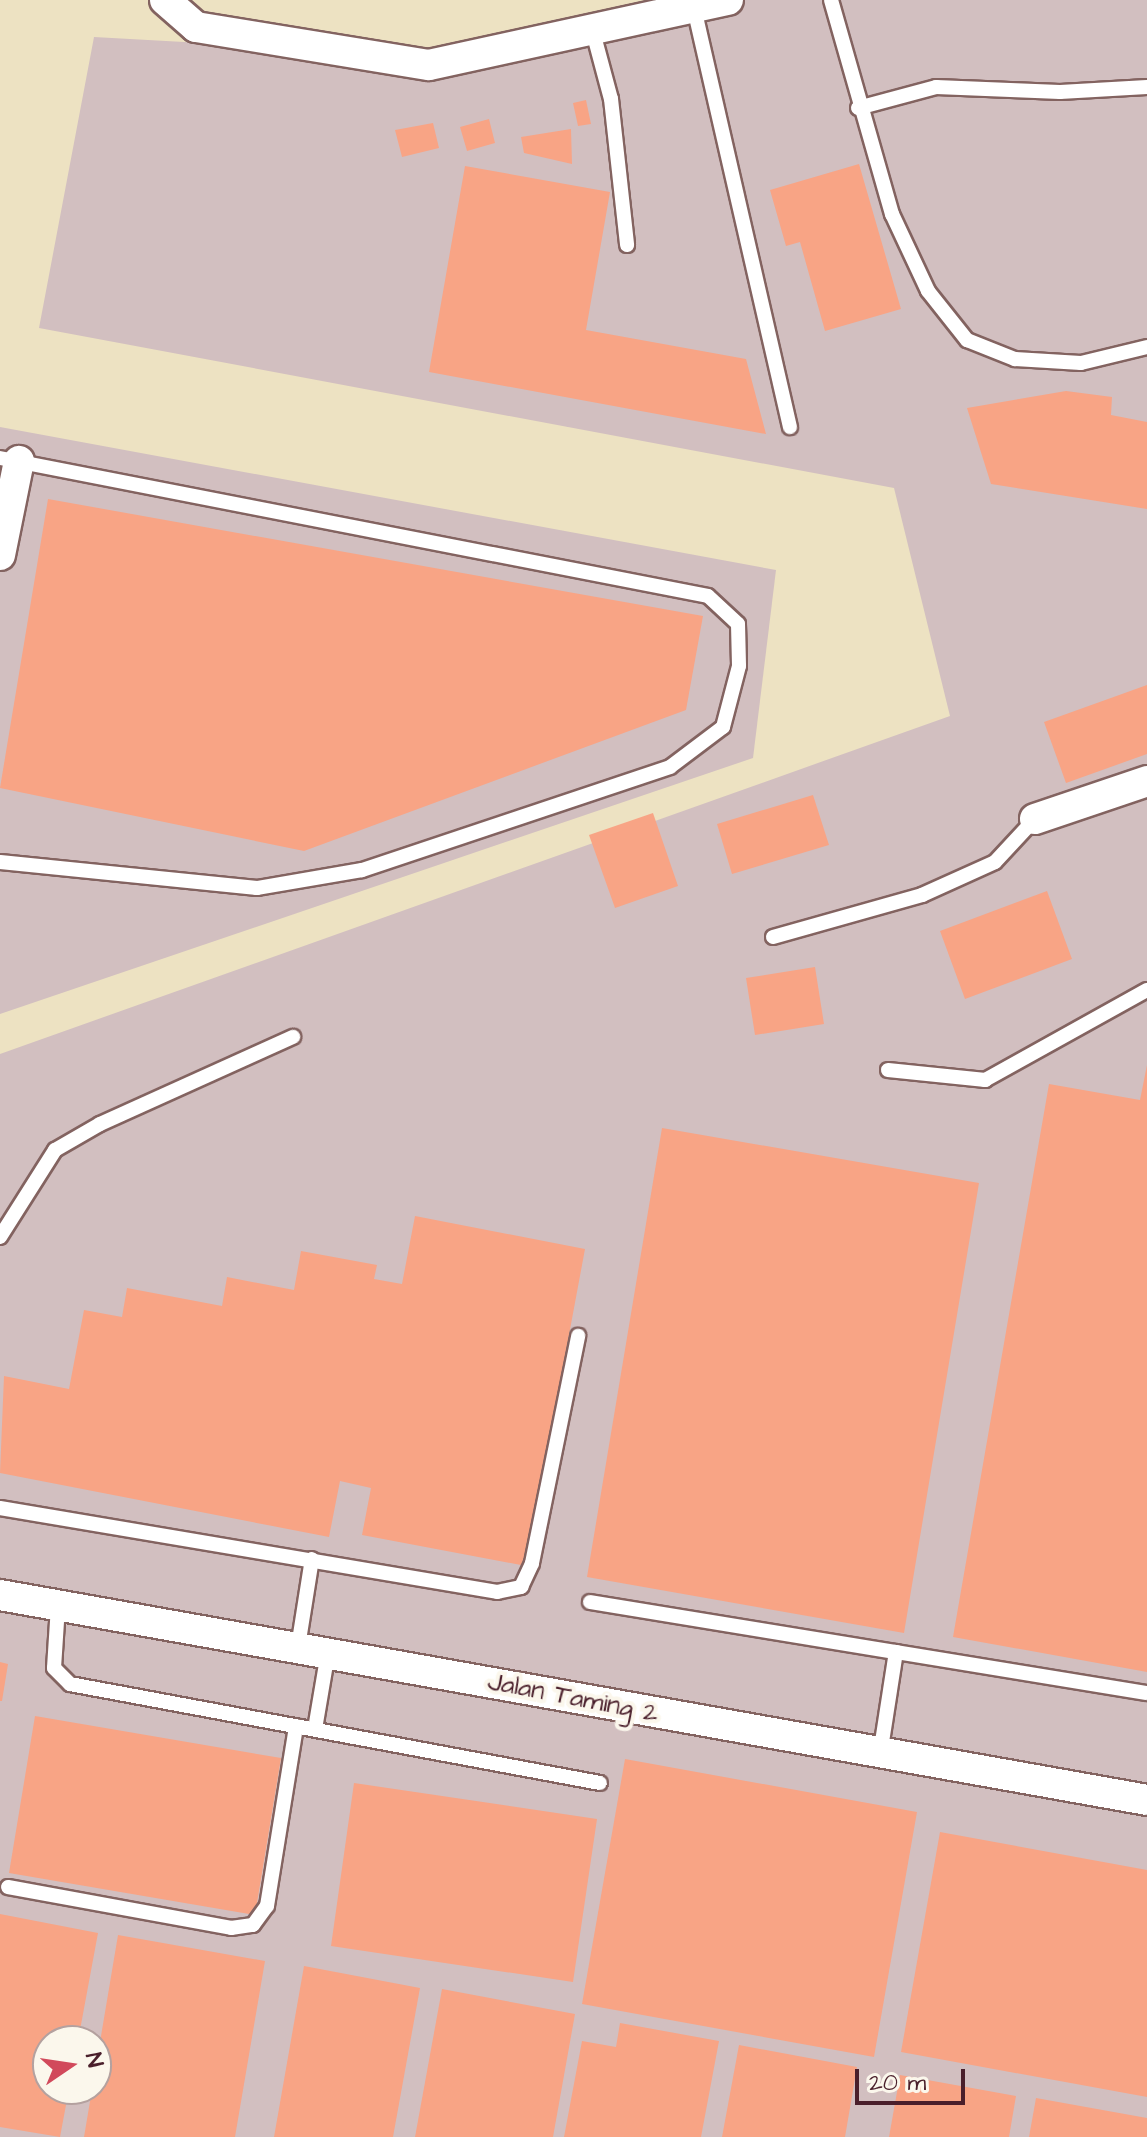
<!DOCTYPE html>
<style>
body{margin:0}
#map{position:relative;width:1147px;height:2137px;overflow:hidden;background:#ede2c2;font-family:"Architects Daughter",sans-serif}
div>[style]{position:absolute}
.industrial>*{inset:0;background:#d2bfc0}
.building>*{inset:0;background:#f8a485}
.roads{filter:drop-shadow(2px 0 #836360) drop-shadow(-2px 0 #836360) drop-shadow(0 2px #836360) drop-shadow(0 -2px #836360)}
.lane>*{height:14px;margin:-7px;padding:0 7px;transform-origin:7px;border-radius:7px;background:#fff}
.street>*{height:30px;margin:-15px;padding:0 15px;transform-origin:15px;border-radius:15px;background:#fff}
span{translate:-50% -50%;white-space:nowrap;text-align:center;line-height:1.15;-webkit-text-stroke:8px #fbf7ec;paint-order:stroke}
.street-label{font-size:26px;color:#4a1f2b}
.north{position:absolute;left:32px;top:2025px;width:80px;height:80px;box-sizing:border-box;background:#fbf7ec;border:2px solid #b4a19f;border-radius:50%;rotate:77deg;font-size:22px;font-weight:700;line-height:32px;text-align:center;color:#4a1f2b}
.north::after{content:'';display:block;margin:auto;width:28px;height:36px;background:#d1495b;clip-path:polygon(50% 0,100% 100%,50% 72%,0 100%)}
.scale{position:absolute;left:855px;top:2069px;width:110px;height:36px;box-sizing:border-box;border:4px solid #4a1f2b;border-top:0;padding-left:10px;font-size:24px;line-height:28px;white-space:nowrap;color:#4a1f2b;-webkit-text-stroke:6px #fbf7ec;paint-order:stroke}
</style>
<div id="map">
<div class="industrial">
<div style="clip-path:polygon(evenodd,704px 0,1147px 0,1147px 2137px,0 2137px,0 1054px,950px 716px,894px 488px,39px 328px,94px 37px,435px 56px,704px 0,48px 2041px,96px 2041px,96px 2089px,48px 2089px,48px 2041px)"></div>
<div style="clip-path:polygon(0 427px,776px 570px,753px 758px,0 1014px)"></div>
</div>
<div class="building">
<div style="clip-path:polygon(586px 100px,591px 124px,578px 126px,573px 103px)"></div>
<div style="clip-path:polygon(489px 119px,495px 143px,467px 151px,460px 127px)"></div>
<div style="clip-path:polygon(433px 123px,439px 148px,402px 157px,395px 130px)"></div>
<div style="clip-path:polygon(571px 129px,572px 164px,524px 153px,521px 137px)"></div>
<div style="clip-path:polygon(859px 164px,901px 309px,825px 331px,800px 242px,786px 246px,770px 190px)"></div>
<div style="clip-path:polygon(465px 166px,610px 192px,586px 330px,746px 359px,766px 434px,429px 372px)"></div>
<div style="clip-path:polygon(1066px 391px,1112px 397px,1111px 415px,1147px 422px,1147px 509px,991px 484px,967px 408px)"></div>
<div style="clip-path:polygon(48px 499px,703px 616px,686px 710px,304px 851px,0 788px)"></div>
<div style="clip-path:polygon(1147px 685px,1147px 754px,1066px 783px,1044px 722px)"></div>
<div style="clip-path:polygon(813px 795px,829px 845px,732px 874px,717px 824px)"></div>
<div style="clip-path:polygon(653px 813px,678px 886px,615px 908px,589px 835px)"></div>
<div style="clip-path:polygon(1047px 891px,1072px 959px,965px 999px,940px 931px)"></div>
<div style="clip-path:polygon(815px 967px,824px 1024px,755px 1035px,746px 978px)"></div>
<div style="clip-path:polygon(1147px 1065px,1147px 1672px,953px 1637px,1049px 1084px,1140px 1100px)"></div>
<div style="clip-path:polygon(662px 1128px,979px 1183px,904px 1633px,587px 1577px)"></div>
<div style="clip-path:polygon(415px 1216px,585px 1249px,526px 1566px,362px 1535px,371px 1488px,340px 1481px,329px 1537px,0 1473px,4px 1376px,69px 1389px,84px 1310px,122px 1317px,127px 1288px,222px 1306px,227px 1277px,294px 1290px,301px 1251px,377px 1265px,374px 1279px,402px 1284px)"></div>
<div style="clip-path:polygon(0 1662px,8px 1664px,2px 1701px,0 1701px)"></div>
<div style="clip-path:polygon(35px 1716px,281px 1758px,255px 1915px,9px 1873px)"></div>
<div style="clip-path:polygon(625px 1759px,917px 1812px,874px 2057px,582px 2004px)"></div>
<div style="clip-path:polygon(354px 1783px,597px 1819px,573px 1982px,331px 1946px)"></div>
<div style="clip-path:polygon(940px 1832px,1147px 1870px,1147px 2097px,901px 2052px)"></div>
<div style="clip-path:polygon(0 1914px,98px 1933px,78px 2041px,48px 2041px,48px 2089px,69px 2089px,60px 2137px,0 2127px)"></div>
<div style="clip-path:polygon(118px 1935px,265px 1961px,235px 2137px,84px 2137px)"></div>
<div style="clip-path:polygon(304px 1966px,420px 1988px,393px 2137px,274px 2137px)"></div>
<div style="clip-path:polygon(442px 1989px,575px 2014px,553px 2137px,415px 2137px)"></div>
<div style="clip-path:polygon(620px 2023px,719px 2041px,701px 2137px,564px 2137px,582px 2041px,616px 2047px)"></div>
<div style="clip-path:polygon(739px 2045px,857px 2067px,845px 2137px,722px 2137px)"></div>
<div style="clip-path:polygon(900px 2075px,1016px 2096px,1009px 2137px,889px 2137px)"></div>
<div style="clip-path:polygon(1036px 2098px,1147px 2118px,1147px 2137px,1029px 2137px)"></div>
</div>
<div class="roads">
<div class="lane">
<div style="left:831px;top:0;width:223px;rotate:74.1deg"></div>
<div style="left:892px;top:214px;width:85px;rotate:64.9deg"></div>
<div style="left:928px;top:291px;width:63px;rotate:51.5deg"></div>
<div style="left:967px;top:340px;width:52px;rotate:21.6deg"></div>
<div style="left:1015px;top:359px;width:66px;rotate:3.5deg"></div>
<div style="left:1081px;top:363px;width:68px;rotate:-13.6deg"></div>
<div style="left:694px;top:8px;width:430px;rotate:77.1deg"></div>
<div style="left:593px;top:32px;width:69px;rotate:75deg"></div>
<div style="left:611px;top:99px;width:147px;rotate:83.7deg"></div>
<div style="left:858px;top:108px;width:81px;rotate:-15.1deg"></div>
<div style="left:936px;top:87px;width:124px;rotate:2.3deg"></div>
<div style="left:1060px;top:92px;width:87px;rotate:-3.3deg"></div>
<div style="left:0;top:458px;width:721px;rotate:11.03deg"></div>
<div style="left:708px;top:596px;width:41px;rotate:43deg"></div>
<div style="left:738px;top:624px;width:42px;rotate:88.6deg"></div>
<div style="left:739px;top:666px;width:63px;rotate:104.7deg"></div>
<div style="left:723px;top:727px;width:66px;rotate:143deg"></div>
<div style="left:670px;top:767px;width:325px;rotate:161.5deg"></div>
<div style="left:362px;top:870px;width:107px;rotate:170.3deg"></div>
<div style="left:257px;top:888px;width:258px;rotate:-174.2deg"></div>
<div style="left:773px;top:937px;width:155px;rotate:-15.7deg"></div>
<div style="left:922px;top:895px;width:80px;rotate:-24.3deg"></div>
<div style="left:995px;top:862px;width:59px;rotate:-47.1deg"></div>
<div style="left:888px;top:1070px;width:98px;rotate:5.9deg"></div>
<div style="left:985px;top:1080px;width:185px;rotate:-29.1deg"></div>
<div style="left:0;top:1237px;width:103px;rotate:-57.7deg"></div>
<div style="left:55px;top:1150px;width:52px;rotate:-30deg"></div>
<div style="left:100px;top:1124px;width:212px;rotate:-24.3deg"></div>
<div style="left:0;top:1508px;width:504px;rotate:9.59deg"></div>
<div style="left:497px;top:1592px;width:25px;rotate:-12deg"></div>
<div style="left:521px;top:1587px;width:26px;rotate:-65deg"></div>
<div style="left:532px;top:1563px;width:232px;rotate:-78.5deg"></div>
<div style="left:590px;top:1602px;width:310px;rotate:9.3deg"></div>
<div style="left:58px;top:1606px;width:62px;rotate:93.7deg"></div>
<div style="left:54px;top:1668px;width:23px;rotate:45deg"></div>
<div style="left:70px;top:1684px;width:539px;rotate:10.58deg"></div>
<div style="left:298px;top:1647px;width:89px;rotate:-81deg"></div>
<div style="left:315px;top:1729px;width:78px;rotate:-80.4deg"></div>
<div style="left:880px;top:1755px;width:104px;rotate:-81.2deg"></div>
<div style="left:896px;top:1652px;width:254px;rotate:9.3deg"></div>
<div style="left:8px;top:1887px;width:227px;rotate:10.4deg"></div>
<div style="left:231px;top:1928px;width:22px;rotate:-8deg"></div>
<div style="left:253px;top:1925px;width:24px;rotate:-54deg"></div>
<div style="left:267px;top:1906px;width:182px;rotate:-80.8deg"></div>
</div>
<div class="street">
<div style="left:165px;top:0;width:41px;rotate:41.1deg"></div>
<div style="left:196px;top:27px;width:236px;rotate:9.3deg"></div>
<div style="left:429px;top:65px;width:306px;rotate:-12.3deg"></div>
<div style="left:0;top:555px;width:96px;rotate:-78.6deg"></div>
<div style="left:1035px;top:819px;width:118px;rotate:-18.7deg"></div>
<div style="left:0;top:1595px;width:1165px;rotate:10.13deg"></div>
</div>
</div>
<div class="street-label">
<span style="left:573px;top:1698px;rotate:11deg">Jalan Taming 2</span>
</div>
<div class="north">N</div>
<div class="scale">20 m</div>
</div>
